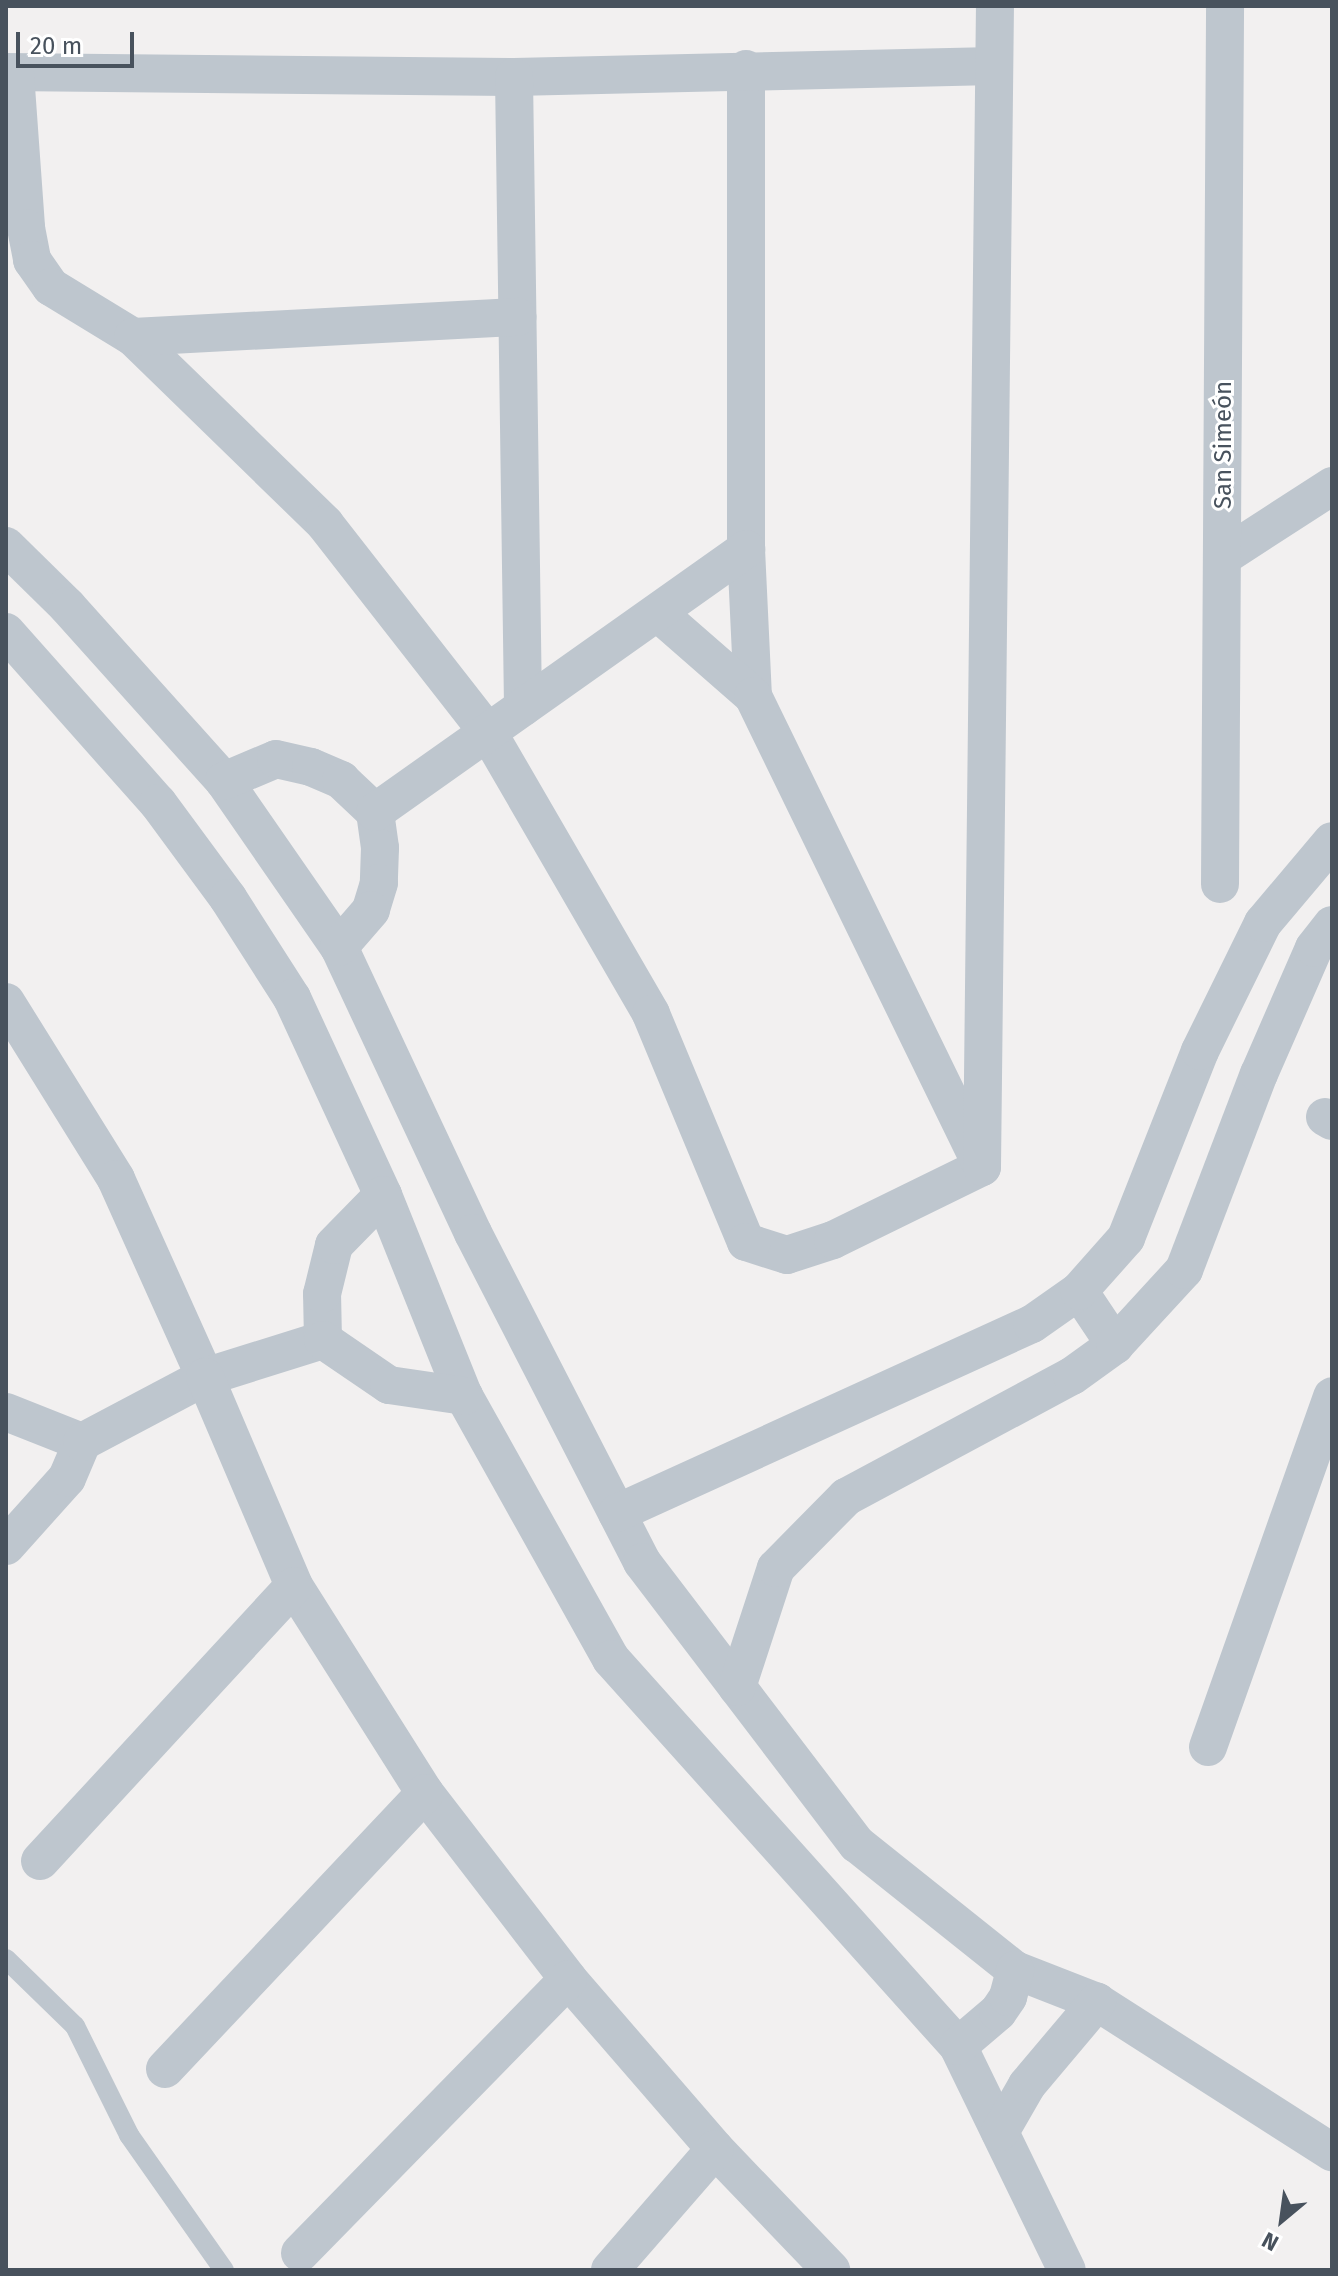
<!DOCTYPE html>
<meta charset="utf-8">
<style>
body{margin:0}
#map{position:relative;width:1338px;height:2276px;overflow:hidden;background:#f2f0f0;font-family:"Fira Sans",sans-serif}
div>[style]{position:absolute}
.lane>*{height:20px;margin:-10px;padding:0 10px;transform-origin:10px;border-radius:10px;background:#bec6ce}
.street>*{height:38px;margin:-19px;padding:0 19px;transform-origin:19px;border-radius:19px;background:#bec6ce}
span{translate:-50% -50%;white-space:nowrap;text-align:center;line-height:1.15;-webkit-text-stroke:6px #fff;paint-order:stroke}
.street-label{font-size:24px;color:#48525d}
.frame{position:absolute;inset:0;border:8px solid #48525d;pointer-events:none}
.north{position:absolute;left:1242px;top:2180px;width:80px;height:80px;-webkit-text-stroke:6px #fff;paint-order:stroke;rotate:209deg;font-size:22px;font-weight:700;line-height:32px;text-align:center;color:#48525d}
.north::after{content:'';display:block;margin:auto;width:28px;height:36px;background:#48525d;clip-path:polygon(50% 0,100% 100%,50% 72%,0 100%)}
.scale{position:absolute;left:16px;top:32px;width:118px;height:36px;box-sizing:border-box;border:4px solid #48525d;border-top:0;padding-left:10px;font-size:24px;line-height:28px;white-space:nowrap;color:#48525d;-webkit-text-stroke:6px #fff;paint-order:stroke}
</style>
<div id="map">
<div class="lane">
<div style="left:6px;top:1959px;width:96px;rotate:44.2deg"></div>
<div style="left:75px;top:2026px;width:122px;rotate:63.6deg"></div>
<div style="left:129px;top:2135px;width:165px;rotate:54.9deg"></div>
</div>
<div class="street">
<div style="left:746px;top:69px;width:480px;rotate:90deg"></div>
<div style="left:746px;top:549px;width:147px;rotate:87.3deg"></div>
<div style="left:6px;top:72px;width:508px;rotate:0.56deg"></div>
<div style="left:514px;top:77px;width:480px;rotate:-1.3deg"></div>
<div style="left:15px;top:73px;width:155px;rotate:85.9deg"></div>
<div style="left:26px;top:228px;width:33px;rotate:79deg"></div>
<div style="left:32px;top:260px;width:33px;rotate:55deg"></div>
<div style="left:51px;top:287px;width:96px;rotate:31.4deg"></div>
<div style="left:133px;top:337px;width:268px;rotate:44.2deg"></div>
<div style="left:325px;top:524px;width:266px;rotate:52deg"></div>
<div style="left:489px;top:734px;width:323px;rotate:59.9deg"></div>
<div style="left:651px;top:1014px;width:247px;rotate:67.4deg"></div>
<div style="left:746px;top:1242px;width:43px;rotate:17.6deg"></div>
<div style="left:787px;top:1255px;width:48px;rotate:-18.1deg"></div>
<div style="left:833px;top:1240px;width:166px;rotate:-26.1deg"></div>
<div style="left:514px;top:77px;width:630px;rotate:89.18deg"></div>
<div style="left:133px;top:337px;width:385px;rotate:-3deg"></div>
<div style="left:6px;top:546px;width:86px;rotate:44.5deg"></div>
<div style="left:67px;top:606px;width:235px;rotate:48.1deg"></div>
<div style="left:224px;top:781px;width:202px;rotate:55.3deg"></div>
<div style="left:339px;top:947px;width:316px;rotate:64.9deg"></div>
<div style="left:473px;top:1233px;width:370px;rotate:62.8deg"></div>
<div style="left:642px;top:1562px;width:355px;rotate:52.7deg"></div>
<div style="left:857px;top:1844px;width:202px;rotate:38.6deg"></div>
<div style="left:1015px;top:1970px;width:88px;rotate:21.3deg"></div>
<div style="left:1097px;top:2002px;width:279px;rotate:32.6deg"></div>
<div style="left:1224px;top:556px;width:129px;rotate:-32.9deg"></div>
<div style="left:658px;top:613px;width:126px;rotate:41.1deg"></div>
<div style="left:753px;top:696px;width:516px;rotate:64.03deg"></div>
<div style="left:6px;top:632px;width:229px;rotate:48.4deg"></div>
<div style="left:158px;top:803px;width:118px;rotate:53.6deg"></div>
<div style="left:228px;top:898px;width:119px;rotate:57.4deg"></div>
<div style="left:292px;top:998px;width:217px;rotate:65.2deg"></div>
<div style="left:383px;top:1195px;width:217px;rotate:68.1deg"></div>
<div style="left:464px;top:1396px;width:301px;rotate:60.8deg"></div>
<div style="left:611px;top:1659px;width:520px;rotate:48.12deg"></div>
<div style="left:958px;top:2046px;width:249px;rotate:64.1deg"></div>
<div style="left:224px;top:781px;width:56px;rotate:-22.9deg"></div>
<div style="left:276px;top:759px;width:36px;rotate:13deg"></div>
<div style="left:311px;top:767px;width:33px;rotate:23deg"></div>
<div style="left:341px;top:780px;width:47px;rotate:43.3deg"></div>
<div style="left:375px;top:812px;width:36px;rotate:82deg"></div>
<div style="left:380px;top:848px;width:35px;rotate:92deg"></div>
<div style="left:379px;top:883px;width:28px;rotate:107deg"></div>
<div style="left:371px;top:910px;width:49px;rotate:130.9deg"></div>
<div style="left:375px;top:812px;width:455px;rotate:-35.3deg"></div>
<div style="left:1220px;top:884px;width:878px;rotate:-89.67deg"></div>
<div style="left:6px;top:1002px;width:208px;rotate:58.1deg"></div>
<div style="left:116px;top:1179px;width:217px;rotate:65.8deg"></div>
<div style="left:205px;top:1377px;width:124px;rotate:-17.4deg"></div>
<div style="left:1325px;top:1117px;width:8px;rotate:30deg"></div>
<div style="left:982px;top:1167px;width:1161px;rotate:-89.36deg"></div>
<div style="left:1079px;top:1291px;width:65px;rotate:56.3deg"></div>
<div style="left:323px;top:1340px;width:46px;rotate:-91.2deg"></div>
<div style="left:322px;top:1294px;width:50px;rotate:-76.2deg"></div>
<div style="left:334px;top:1245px;width:70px;rotate:-45.6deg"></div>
<div style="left:323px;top:1340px;width:80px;rotate:34.3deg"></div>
<div style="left:389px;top:1385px;width:76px;rotate:8.3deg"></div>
<div style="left:6px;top:1412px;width:82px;rotate:21.5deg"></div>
<div style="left:617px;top:1513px;width:456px;rotate:-24.5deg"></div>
<div style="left:1032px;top:1324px;width:57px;rotate:-35.1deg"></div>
<div style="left:1079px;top:1291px;width:71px;rotate:-48.4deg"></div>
<div style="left:1126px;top:1238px;width:201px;rotate:-68.4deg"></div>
<div style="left:1200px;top:1051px;width:143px;rotate:-63.8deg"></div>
<div style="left:1263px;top:923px;width:107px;rotate:-49.9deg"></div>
<div style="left:6px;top:1546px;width:91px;rotate:-48.1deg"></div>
<div style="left:67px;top:1478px;width:39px;rotate:-67deg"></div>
<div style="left:82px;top:1442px;width:139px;rotate:-27.9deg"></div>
<div style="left:205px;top:1377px;width:227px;rotate:66.9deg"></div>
<div style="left:294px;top:1586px;width:245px;rotate:57.7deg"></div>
<div style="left:425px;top:1793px;width:235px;rotate:52.4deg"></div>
<div style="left:568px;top:1979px;width:225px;rotate:49.1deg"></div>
<div style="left:715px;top:2149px;width:168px;rotate:46.2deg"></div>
<div style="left:737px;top:1687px;width:125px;rotate:-71.9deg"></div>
<div style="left:776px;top:1568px;width:100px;rotate:-45.4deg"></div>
<div style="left:846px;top:1497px;width:256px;rotate:-28.2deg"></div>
<div style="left:1072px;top:1376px;width:53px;rotate:-35.8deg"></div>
<div style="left:1115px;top:1345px;width:102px;rotate:-47.4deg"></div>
<div style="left:1184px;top:1270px;width:210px;rotate:-69.1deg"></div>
<div style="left:1259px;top:1074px;width:137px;rotate:-66.4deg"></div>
<div style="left:1314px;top:948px;width:29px;rotate:-52deg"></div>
<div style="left:1208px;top:1747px;width:372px;rotate:-70.5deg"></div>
<div style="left:40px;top:1861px;width:374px;rotate:-47.3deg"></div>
<div style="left:958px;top:2046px;width:52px;rotate:-40.4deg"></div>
<div style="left:998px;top:2012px;width:18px;rotate:-56deg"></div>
<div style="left:1008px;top:1997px;width:28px;rotate:-75deg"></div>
<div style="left:165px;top:2069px;width:379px;rotate:-46.7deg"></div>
<div style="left:1000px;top:2132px;width:54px;rotate:-60.1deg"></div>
<div style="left:1027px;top:2085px;width:109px;rotate:-49.9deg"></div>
<div style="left:300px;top:2253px;width:383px;rotate:-45.6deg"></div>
<div style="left:610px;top:2270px;width:160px;rotate:-49deg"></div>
</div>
<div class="street-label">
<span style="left:1224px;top:445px;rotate:-90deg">San Simeón</span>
</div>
<div class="frame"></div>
<div class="north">N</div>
<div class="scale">20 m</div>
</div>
